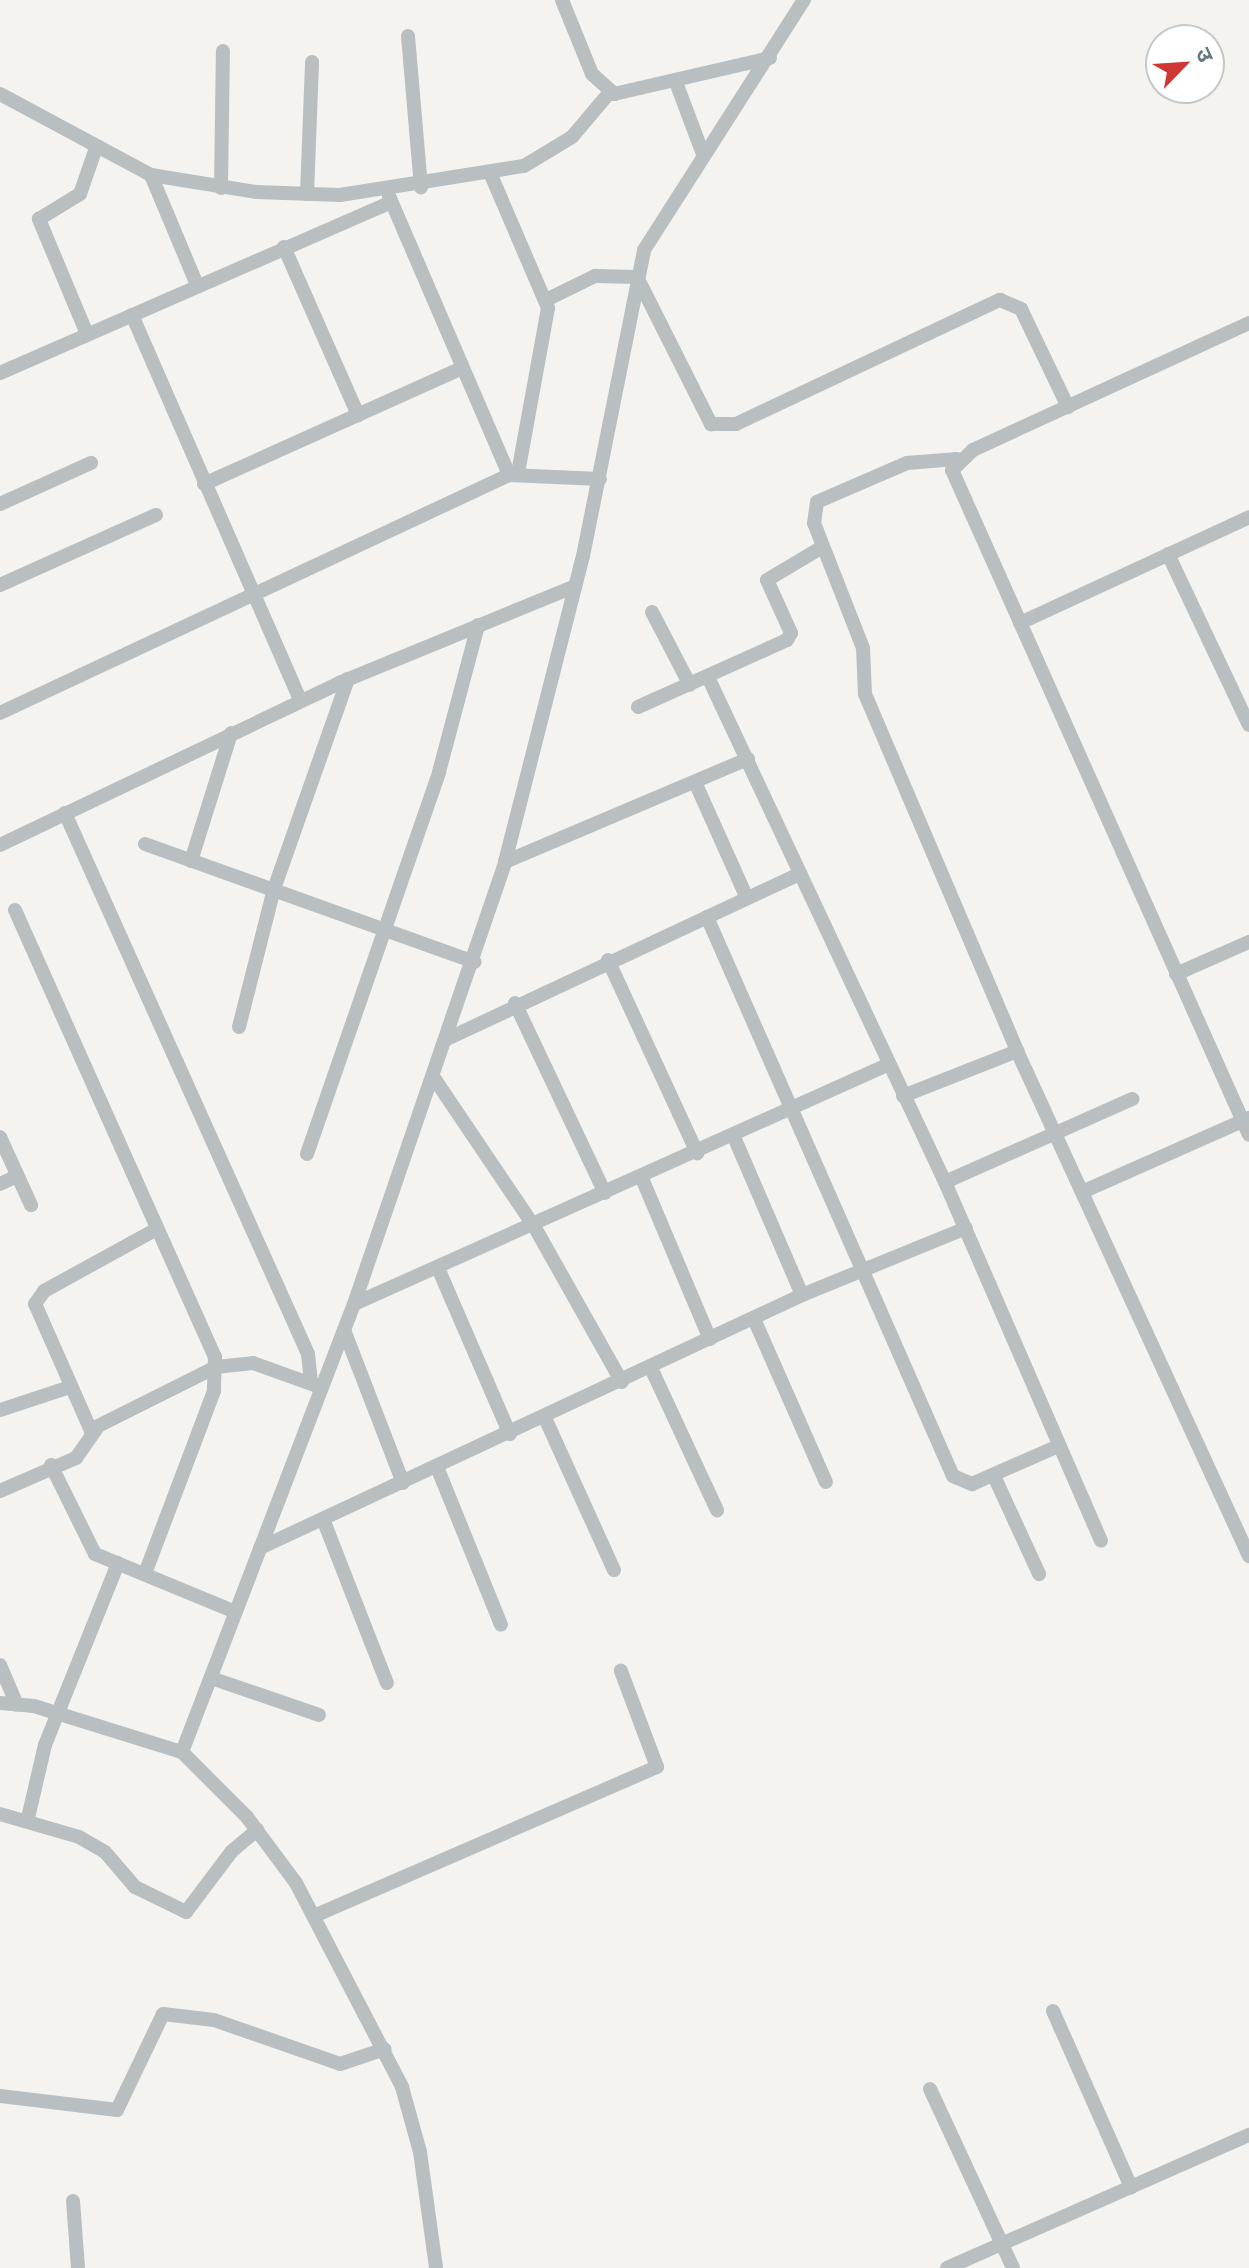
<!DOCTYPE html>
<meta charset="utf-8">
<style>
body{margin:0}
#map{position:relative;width:1249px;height:2268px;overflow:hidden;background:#f4f3f0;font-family:"Space Grotesk","Noto Sans Devanagari",sans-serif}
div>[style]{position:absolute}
.minor>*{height:14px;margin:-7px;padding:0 7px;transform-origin:7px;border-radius:7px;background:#b9bec0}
span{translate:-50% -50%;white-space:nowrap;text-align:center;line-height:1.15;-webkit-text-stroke:8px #fff;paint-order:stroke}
.north{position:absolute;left:1145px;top:24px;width:80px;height:80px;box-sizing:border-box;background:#fff;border:2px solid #c2c9cb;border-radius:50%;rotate:65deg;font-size:22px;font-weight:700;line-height:32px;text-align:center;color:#66797e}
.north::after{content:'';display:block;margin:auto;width:28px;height:36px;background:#d03634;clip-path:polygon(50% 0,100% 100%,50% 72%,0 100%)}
</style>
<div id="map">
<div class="minor">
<div style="left:562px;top:0;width:80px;rotate:67.9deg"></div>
<div style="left:592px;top:74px;width:30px;rotate:42deg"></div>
<div style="left:614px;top:94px;width:160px;rotate:-13deg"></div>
<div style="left:408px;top:36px;width:152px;rotate:85.1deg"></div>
<div style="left:677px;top:85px;width:74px;rotate:69.4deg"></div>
<div style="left:0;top:94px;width:171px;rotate:28.2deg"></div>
<div style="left:151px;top:175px;width:106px;rotate:9.2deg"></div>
<div style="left:256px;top:192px;width:84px;rotate:2deg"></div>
<div style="left:340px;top:195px;width:186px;rotate:-9deg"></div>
<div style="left:524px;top:166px;width:56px;rotate:-31.1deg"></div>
<div style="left:572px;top:137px;width:57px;rotate:-49.9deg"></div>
<div style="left:151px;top:175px;width:119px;rotate:67.3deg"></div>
<div style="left:491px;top:175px;width:145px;rotate:66.8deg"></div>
<div style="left:548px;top:308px;width:168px;rotate:100.3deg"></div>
<div style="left:221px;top:188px;width:137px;rotate:-89.2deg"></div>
<div style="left:307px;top:194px;width:132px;rotate:-87.8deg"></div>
<div style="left:389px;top:196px;width:304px;rotate:66.7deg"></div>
<div style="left:284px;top:247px;width:184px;rotate:66.2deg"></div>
<div style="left:637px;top:277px;width:165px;rotate:63.3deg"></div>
<div style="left:711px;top:424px;width:25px"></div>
<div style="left:736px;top:424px;width:292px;rotate:-25.2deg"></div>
<div style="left:1000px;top:300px;width:23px;rotate:23deg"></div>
<div style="left:1021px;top:309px;width:109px;rotate:64.4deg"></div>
<div style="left:546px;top:300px;width:55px;rotate:-26.1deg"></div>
<div style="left:595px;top:276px;width:42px;rotate:1.4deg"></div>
<div style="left:132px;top:315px;width:420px;rotate:66.4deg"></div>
<div style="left:1249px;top:323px;width:304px;rotate:155.3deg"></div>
<div style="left:973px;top:450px;width:29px;rotate:136deg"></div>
<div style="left:952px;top:470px;width:728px;rotate:65.93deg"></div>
<div style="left:87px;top:334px;width:125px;rotate:-112.7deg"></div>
<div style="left:39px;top:219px;width:48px;rotate:-31.4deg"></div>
<div style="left:80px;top:194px;width:46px;rotate:-70.8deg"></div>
<div style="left:0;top:373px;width:427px;rotate:-23.6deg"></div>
<div style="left:957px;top:459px;width:50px;rotate:175.4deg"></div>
<div style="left:907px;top:463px;width:98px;rotate:156.6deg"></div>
<div style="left:817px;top:502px;width:21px;rotate:98deg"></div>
<div style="left:814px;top:523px;width:134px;rotate:68.6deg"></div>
<div style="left:863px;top:648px;width:46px;rotate:87.5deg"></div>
<div style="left:865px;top:694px;width:388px;rotate:66.9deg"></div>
<div style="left:1017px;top:1051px;width:556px;rotate:65.33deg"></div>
<div style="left:204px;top:484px;width:283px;rotate:-24.2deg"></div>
<div style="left:0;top:504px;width:100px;rotate:-24.3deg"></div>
<div style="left:1168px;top:554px;width:189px;rotate:64.7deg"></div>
<div style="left:0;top:585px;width:171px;rotate:-24.2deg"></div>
<div style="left:652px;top:612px;width:82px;rotate:62.5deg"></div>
<div style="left:1020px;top:623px;width:252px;rotate:-24.8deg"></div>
<div style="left:708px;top:677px;width:558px;rotate:64.86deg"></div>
<div style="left:945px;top:1182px;width:391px;rotate:66.5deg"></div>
<div style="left:638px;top:707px;width:163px;rotate:-24.2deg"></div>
<div style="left:787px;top:640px;width:8px;rotate:-60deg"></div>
<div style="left:791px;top:633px;width:58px;rotate:-114.4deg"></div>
<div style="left:767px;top:580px;width:63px;rotate:-30.7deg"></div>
<div style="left:0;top:713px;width:562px;rotate:-25.06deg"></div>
<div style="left:509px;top:475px;width:91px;rotate:2.5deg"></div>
<div style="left:695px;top:782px;width:127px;rotate:65.9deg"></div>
<div style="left:65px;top:813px;width:593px;rotate:65.81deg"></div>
<div style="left:308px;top:1354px;width:29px;rotate:84deg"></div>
<div style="left:145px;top:844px;width:350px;rotate:19.7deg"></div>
<div style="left:0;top:845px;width:376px;rotate:-25.5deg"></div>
<div style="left:339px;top:683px;width:255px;rotate:-22.3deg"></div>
<div style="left:191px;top:861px;width:134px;rotate:-72.6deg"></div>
<div style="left:505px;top:862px;width:264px;rotate:-23deg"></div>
<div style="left:15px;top:910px;width:490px;rotate:65.9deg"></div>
<div style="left:215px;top:1357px;width:34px;rotate:92deg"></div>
<div style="left:214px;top:1391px;width:196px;rotate:110.7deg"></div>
<div style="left:707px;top:917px;width:611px;rotate:66.25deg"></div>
<div style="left:953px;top:1476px;width:21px;rotate:23deg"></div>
<div style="left:972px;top:1484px;width:94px;rotate:-23.8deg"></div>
<div style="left:608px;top:960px;width:213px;rotate:65.2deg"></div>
<div style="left:1176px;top:974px;width:80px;rotate:-23.7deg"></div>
<div style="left:515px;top:1003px;width:210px;rotate:64.7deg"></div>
<div style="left:239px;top:1027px;width:142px;rotate:-75.8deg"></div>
<div style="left:274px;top:889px;width:223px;rotate:-70.6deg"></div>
<div style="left:447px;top:1039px;width:390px;rotate:-25.1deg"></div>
<div style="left:434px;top:1078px;width:179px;rotate:56deg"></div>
<div style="left:534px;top:1226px;width:179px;rotate:60.6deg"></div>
<div style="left:903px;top:1096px;width:123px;rotate:-21.5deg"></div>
<div style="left:0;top:1137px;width:75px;rotate:65.5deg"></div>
<div style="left:734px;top:1137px;width:172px;rotate:66.7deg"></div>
<div style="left:307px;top:1154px;width:404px;rotate:-70.9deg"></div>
<div style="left:439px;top:772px;width:152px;rotate:-75.1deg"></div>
<div style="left:641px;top:1176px;width:177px;rotate:67.1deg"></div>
<div style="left:945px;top:1182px;width:205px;rotate:-23.9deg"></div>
<div style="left:0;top:1184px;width:19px;rotate:-25deg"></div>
<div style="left:1082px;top:1192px;width:183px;rotate:-23.9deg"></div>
<div style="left:438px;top:1268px;width:181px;rotate:66.6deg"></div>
<div style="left:354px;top:1304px;width:584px;rotate:-24.15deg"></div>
<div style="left:754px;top:1319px;width:178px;rotate:66.2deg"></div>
<div style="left:344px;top:1330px;width:164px;rotate:68.9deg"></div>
<div style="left:651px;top:1368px;width:157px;rotate:65.1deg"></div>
<div style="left:0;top:1410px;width:74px;rotate:-18.2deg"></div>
<div style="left:545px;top:1418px;width:167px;rotate:65.6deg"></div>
<div style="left:92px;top:1433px;width:141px;rotate:-113.8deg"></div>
<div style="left:35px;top:1304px;width:16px;rotate:-55deg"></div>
<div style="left:44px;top:1291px;width:129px;rotate:-28.8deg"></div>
<div style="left:51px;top:1465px;width:99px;rotate:63.7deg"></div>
<div style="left:95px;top:1554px;width:152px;rotate:22.4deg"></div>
<div style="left:437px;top:1467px;width:170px;rotate:67.9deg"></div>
<div style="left:994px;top:1476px;width:108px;rotate:65.3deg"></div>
<div style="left:0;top:1491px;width:83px;rotate:-23.5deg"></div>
<div style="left:76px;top:1458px;width:39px;rotate:-55deg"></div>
<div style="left:98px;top:1426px;width:132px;rotate:-26.6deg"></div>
<div style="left:216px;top:1367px;width:37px;rotate:-6deg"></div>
<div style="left:253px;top:1363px;width:68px;rotate:19.8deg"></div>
<div style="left:323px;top:1519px;width:176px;rotate:68.7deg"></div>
<div style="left:260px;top:1548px;width:598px;rotate:-25.02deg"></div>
<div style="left:802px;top:1295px;width:177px;rotate:-22.2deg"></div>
<div style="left:0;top:1665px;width:43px;rotate:67deg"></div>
<div style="left:211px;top:1678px;width:114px;rotate:18.9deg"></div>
<div style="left:0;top:1703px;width:34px;rotate:5deg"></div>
<div style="left:34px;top:1706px;width:155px;rotate:17.3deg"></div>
<div style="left:182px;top:1752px;width:92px;rotate:45deg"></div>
<div style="left:247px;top:1817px;width:82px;rotate:53.4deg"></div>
<div style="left:296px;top:1883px;width:230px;rotate:62.5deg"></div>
<div style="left:402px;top:2087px;width:67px;rotate:74.5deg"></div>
<div style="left:420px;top:2152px;width:117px;rotate:82.1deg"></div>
<div style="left:182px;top:1752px;width:480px;rotate:-69deg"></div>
<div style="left:354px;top:1304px;width:467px;rotate:-71.1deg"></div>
<div style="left:505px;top:862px;width:316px;rotate:-75.7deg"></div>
<div style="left:583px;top:556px;width:312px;rotate:-78.7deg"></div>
<div style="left:644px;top:250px;width:297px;rotate:-57.4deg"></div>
<div style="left:0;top:1814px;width:82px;rotate:16.2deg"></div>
<div style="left:79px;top:1837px;width:30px;rotate:30deg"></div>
<div style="left:105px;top:1852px;width:46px;rotate:49.4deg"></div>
<div style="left:135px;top:1887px;width:57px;rotate:26.1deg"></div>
<div style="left:186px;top:1912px;width:76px;rotate:-53deg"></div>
<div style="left:232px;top:1851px;width:33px;rotate:-40deg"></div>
<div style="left:28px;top:1818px;width:75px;rotate:-76.9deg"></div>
<div style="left:45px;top:1745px;width:196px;rotate:-68.1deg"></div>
<div style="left:314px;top:1916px;width:374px;rotate:-23.5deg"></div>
<div style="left:657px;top:1767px;width:103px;rotate:-110.6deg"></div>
<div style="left:1053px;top:2011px;width:193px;rotate:66.1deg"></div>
<div style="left:930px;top:2089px;width:197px;rotate:65.1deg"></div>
<div style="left:0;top:2096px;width:118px;rotate:6.8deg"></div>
<div style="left:117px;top:2110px;width:106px;rotate:-64.4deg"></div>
<div style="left:163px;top:2014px;width:51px;rotate:6.7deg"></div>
<div style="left:214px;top:2020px;width:133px;rotate:19.2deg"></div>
<div style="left:340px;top:2064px;width:47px;rotate:-18.4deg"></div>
<div style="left:73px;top:2201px;width:67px;rotate:85.7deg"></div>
<div style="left:947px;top:2268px;width:330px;rotate:-23.8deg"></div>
</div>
<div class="north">उ</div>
</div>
